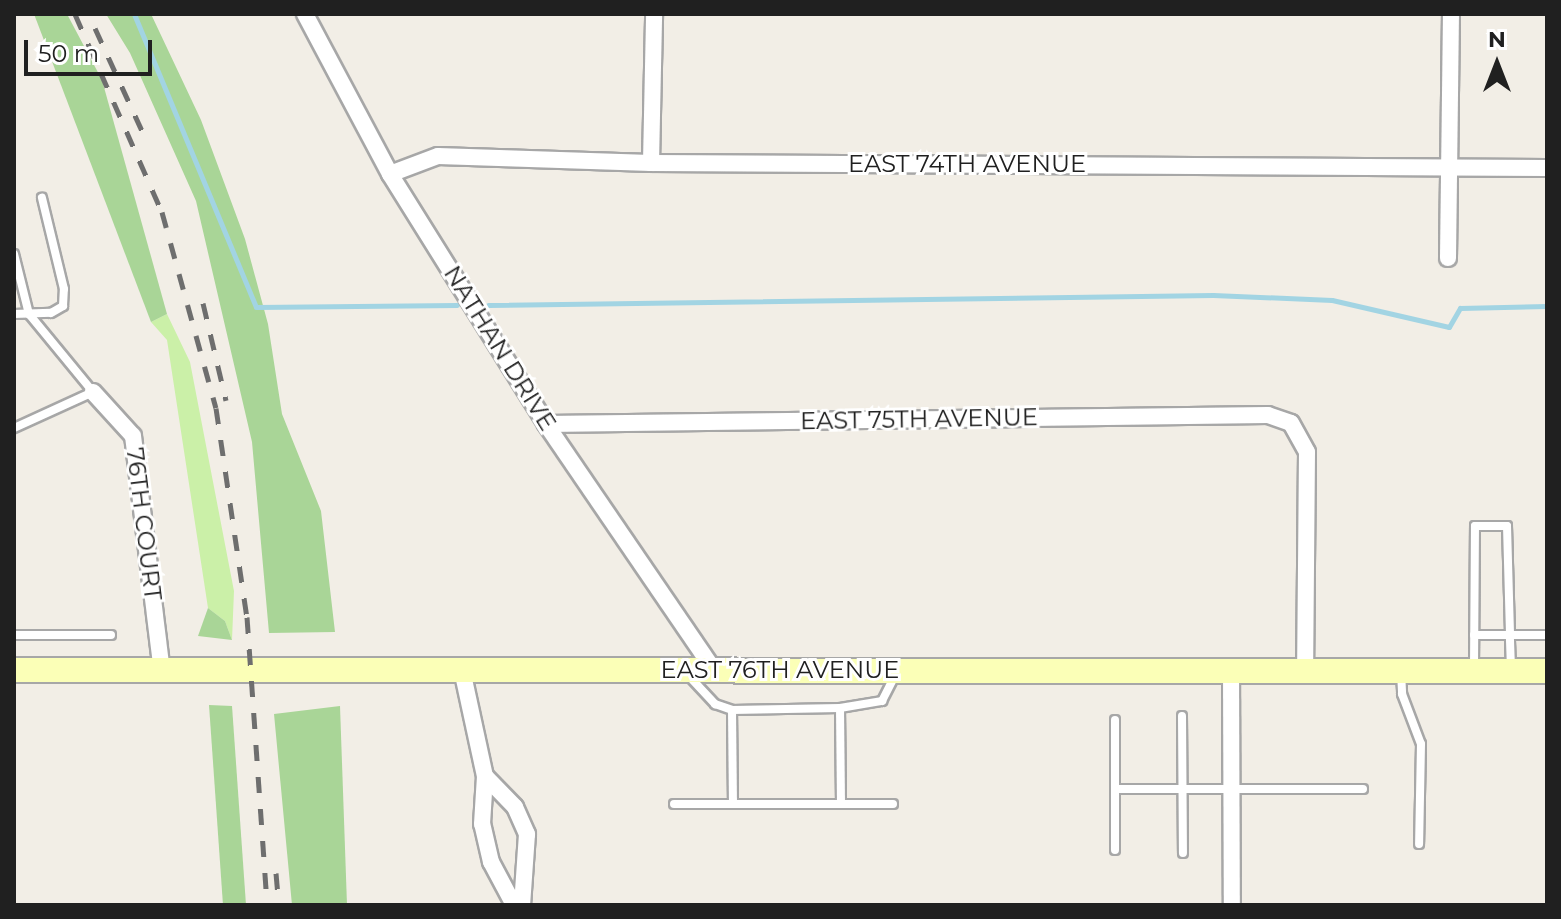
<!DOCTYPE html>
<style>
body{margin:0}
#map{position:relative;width:1561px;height:919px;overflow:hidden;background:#f2eee6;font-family:Montserrat,sans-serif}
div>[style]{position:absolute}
.grass>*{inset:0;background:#cbf0a8}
.forest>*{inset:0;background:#a9d597}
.stream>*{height:5px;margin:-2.5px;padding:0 2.5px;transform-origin:2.5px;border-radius:2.5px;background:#a2d4e3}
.roads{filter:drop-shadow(2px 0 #a7a7a7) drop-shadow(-2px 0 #a7a7a7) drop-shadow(0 2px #a7a7a7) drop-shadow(0 -2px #a7a7a7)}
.lane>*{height:8px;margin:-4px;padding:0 4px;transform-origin:4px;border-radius:4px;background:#fff}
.street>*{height:16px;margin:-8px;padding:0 8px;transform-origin:8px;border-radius:8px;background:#fff}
.secondary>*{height:24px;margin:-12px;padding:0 12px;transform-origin:12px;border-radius:12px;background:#fbffb7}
.rail>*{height:5px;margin-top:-2.5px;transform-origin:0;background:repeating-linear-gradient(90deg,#6e6e6e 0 16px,transparent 0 32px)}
span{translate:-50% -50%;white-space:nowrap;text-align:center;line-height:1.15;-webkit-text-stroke:6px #fff;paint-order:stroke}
.street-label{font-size:24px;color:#202020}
.frame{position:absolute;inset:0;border:16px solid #202020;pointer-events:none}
.north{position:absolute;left:1457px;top:24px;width:80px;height:80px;-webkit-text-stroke:6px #fff;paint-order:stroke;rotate:0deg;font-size:22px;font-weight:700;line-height:32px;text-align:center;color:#202020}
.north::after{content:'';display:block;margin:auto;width:28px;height:36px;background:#202020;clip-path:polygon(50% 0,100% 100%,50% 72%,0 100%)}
.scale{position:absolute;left:24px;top:40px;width:128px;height:36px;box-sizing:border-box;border:4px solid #202020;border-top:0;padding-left:10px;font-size:24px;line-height:28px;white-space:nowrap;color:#202020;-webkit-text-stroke:6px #fff;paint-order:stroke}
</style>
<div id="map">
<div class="grass">
<div style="clip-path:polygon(167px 314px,190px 362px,234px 591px,232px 640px,225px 621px,208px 608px,167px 340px,151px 322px)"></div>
</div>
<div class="forest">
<div style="clip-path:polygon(34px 14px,67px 14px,102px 80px,167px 314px,151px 322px)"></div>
<div style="clip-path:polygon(106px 14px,151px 14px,201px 120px,245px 239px,268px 324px,282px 414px,321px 511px,335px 632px,269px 633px,252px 442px,196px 201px,130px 53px)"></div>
<div style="clip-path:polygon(208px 608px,225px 621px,232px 640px,198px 636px)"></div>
<div style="clip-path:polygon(209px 705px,232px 706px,246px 905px,223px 905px)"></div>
<div style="clip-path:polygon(340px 706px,347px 905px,292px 905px,274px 714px)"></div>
</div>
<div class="stream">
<div style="left:134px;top:14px;width:317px;rotate:67.4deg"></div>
<div style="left:256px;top:307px;width:201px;rotate:-0.6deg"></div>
<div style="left:488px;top:305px;width:725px;rotate:-0.79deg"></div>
<div style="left:1213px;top:295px;width:119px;rotate:2.4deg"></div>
<div style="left:1332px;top:300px;width:120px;rotate:13deg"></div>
<div style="left:1449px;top:327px;width:22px;rotate:-60deg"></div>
<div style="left:1460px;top:308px;width:87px;rotate:-1.3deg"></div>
</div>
<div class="roads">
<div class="lane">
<div style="left:14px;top:254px;width:62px;rotate:76deg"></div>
<div style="left:29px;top:314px;width:101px;rotate:50.6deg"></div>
<div style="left:93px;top:392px;width:87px;rotate:155.5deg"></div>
<div style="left:14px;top:314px;width:37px;rotate:-2deg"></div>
<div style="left:51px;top:313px;width:14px;rotate:-30deg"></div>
<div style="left:63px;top:306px;width:17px;rotate:-87deg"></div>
<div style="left:64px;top:289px;width:94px;rotate:-103.6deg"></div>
<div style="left:14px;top:635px;width:97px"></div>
<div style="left:1474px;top:667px;width:141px;rotate:-89.6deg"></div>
<div style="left:1475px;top:526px;width:32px"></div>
<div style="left:1507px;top:526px;width:109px;rotate:88.4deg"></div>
<div style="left:1510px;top:635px;width:36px;rotate:180deg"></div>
<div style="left:1511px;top:669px;width:34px;rotate:-92deg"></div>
<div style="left:1510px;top:635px;width:37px"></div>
<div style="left:1401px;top:672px;width:22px;rotate:87deg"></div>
<div style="left:1402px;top:694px;width:53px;rotate:69.2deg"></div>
<div style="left:1421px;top:744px;width:100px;rotate:91.1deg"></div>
<div style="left:688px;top:675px;width:40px;rotate:47deg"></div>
<div style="left:715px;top:704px;width:18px;rotate:19deg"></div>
<div style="left:732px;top:710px;width:108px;rotate:-1.1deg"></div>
<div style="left:840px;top:708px;width:43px;rotate:-9.5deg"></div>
<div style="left:882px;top:701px;width:29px;rotate:-63deg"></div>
<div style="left:840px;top:708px;width:96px;rotate:89.4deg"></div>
<div style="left:732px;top:710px;width:94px;rotate:89.4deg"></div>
<div style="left:1182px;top:716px;width:137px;rotate:89.6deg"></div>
<div style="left:1115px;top:789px;width:69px;rotate:-90deg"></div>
<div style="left:674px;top:804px;width:219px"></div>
<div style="left:1115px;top:850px;width:61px;rotate:-90deg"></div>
<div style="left:1115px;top:789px;width:248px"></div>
</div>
<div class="street">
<div style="left:305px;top:14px;width:181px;rotate:62deg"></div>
<div style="left:390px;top:174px;width:295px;rotate:58deg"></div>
<div style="left:546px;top:424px;width:298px;rotate:55.7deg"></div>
<div style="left:651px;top:163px;width:149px;rotate:-88.8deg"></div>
<div style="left:390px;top:174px;width:51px;rotate:-20.6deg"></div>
<div style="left:438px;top:156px;width:213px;rotate:1.9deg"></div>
<div style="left:651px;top:163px;width:896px;rotate:0.32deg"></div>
<div style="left:1448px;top:258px;width:244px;rotate:-89.3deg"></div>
<div style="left:93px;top:392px;width:59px;rotate:47.7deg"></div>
<div style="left:133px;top:436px;width:238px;rotate:83deg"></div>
<div style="left:546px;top:424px;width:722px;rotate:-0.71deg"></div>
<div style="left:1268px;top:415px;width:24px;rotate:19deg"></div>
<div style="left:1291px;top:423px;width:33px;rotate:61deg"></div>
<div style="left:1307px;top:452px;width:219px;rotate:90.5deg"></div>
<div style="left:462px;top:670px;width:108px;rotate:77.8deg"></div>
<div style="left:1231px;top:671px;width:234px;rotate:89.8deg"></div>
<div style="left:514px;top:905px;width:49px;rotate:-118.1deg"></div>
<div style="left:491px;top:862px;width:39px;rotate:-103deg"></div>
<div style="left:482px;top:824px;width:48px;rotate:-86.4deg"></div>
<div style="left:485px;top:776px;width:43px;rotate:45.9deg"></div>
<div style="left:515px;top:807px;width:30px;rotate:66deg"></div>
<div style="left:527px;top:834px;width:71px;rotate:94deg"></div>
</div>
<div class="secondary">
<div style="left:14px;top:670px;width:1533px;rotate:0.04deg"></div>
</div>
</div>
<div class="rail">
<div style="left:75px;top:14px;width:216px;rotate:66.3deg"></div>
<div style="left:162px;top:212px;width:203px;rotate:74.6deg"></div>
<div style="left:216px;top:408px;width:211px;rotate:81.6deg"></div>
<div style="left:247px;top:617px;width:289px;rotate:86deg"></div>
<div style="left:95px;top:28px;width:120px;rotate:65.4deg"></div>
<div style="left:203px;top:303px;width:100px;rotate:76.7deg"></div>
<div style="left:276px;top:873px;width:32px;rotate:85deg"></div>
</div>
<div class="street-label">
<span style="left:967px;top:164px">EAST 74TH AVENUE</span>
<span style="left:500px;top:348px;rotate:58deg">NATHAN DRIVE</span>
<span style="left:919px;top:419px;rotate:-1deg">EAST 75TH AVENUE</span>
<span style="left:144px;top:524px;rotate:83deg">76TH COURT</span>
<span style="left:780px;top:670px">EAST 76TH AVENUE</span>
</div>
<div class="frame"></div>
<div class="north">N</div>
<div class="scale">50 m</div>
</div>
